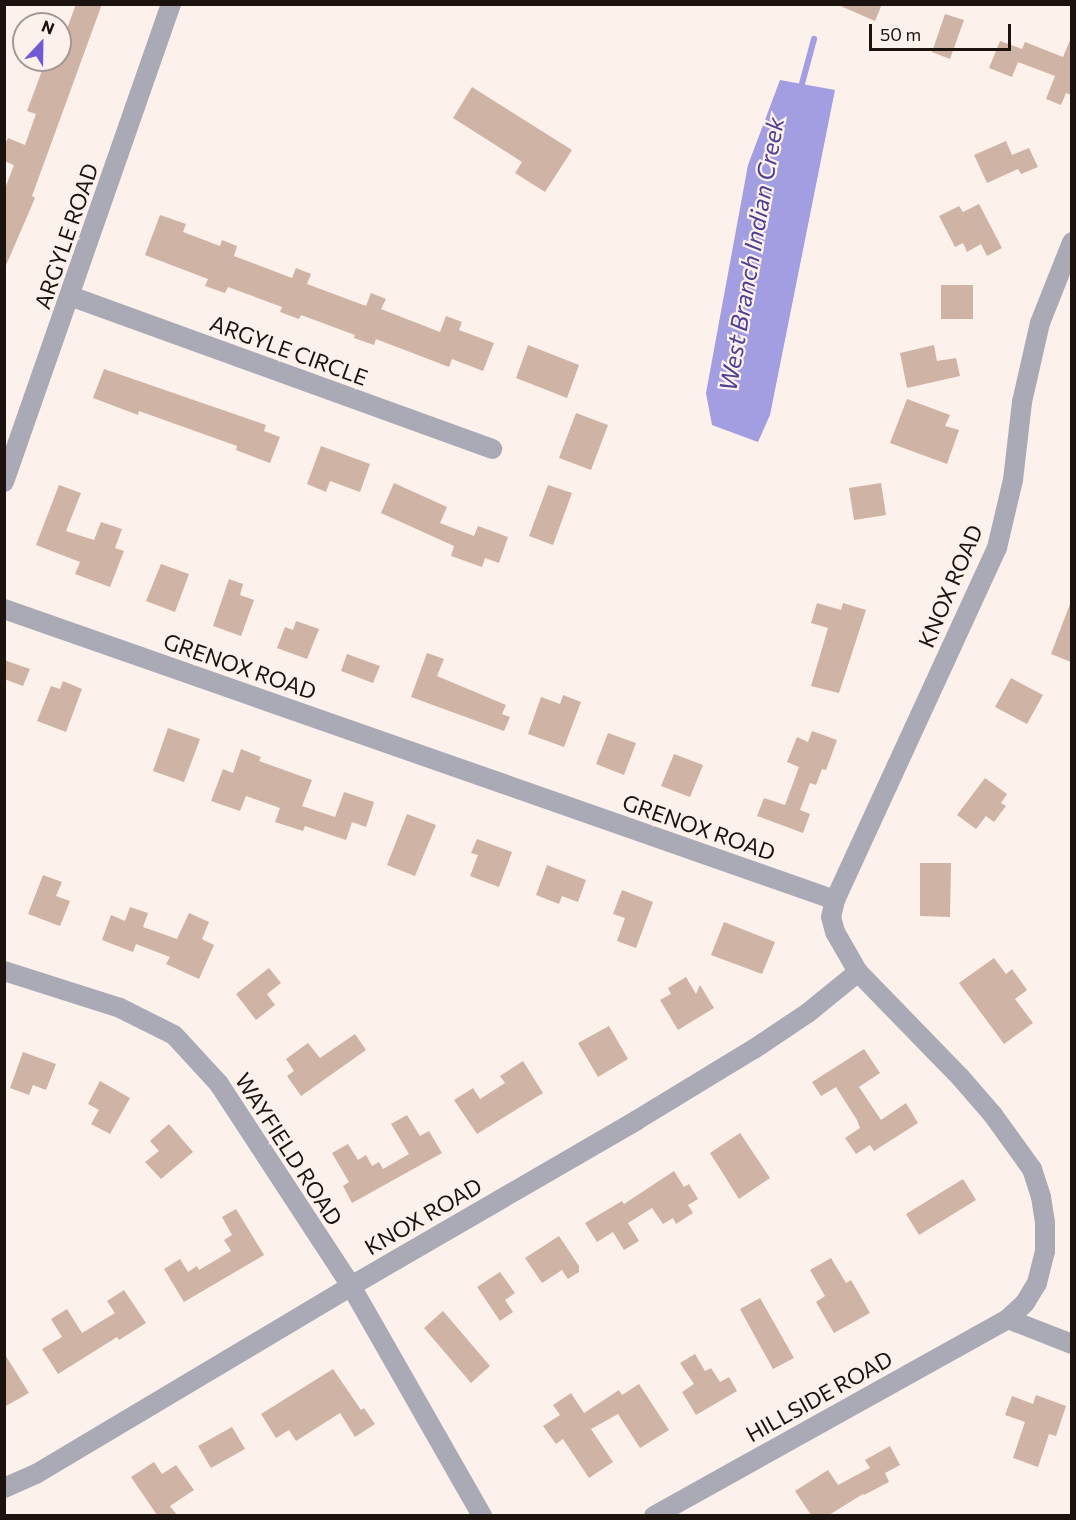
<!DOCTYPE html>
<style>
body{margin:0}
#map{position:relative;width:1076px;height:1520px;overflow:hidden;background:#fdf1eb;font-family:Commissioner,sans-serif}
div>[style]{position:absolute}
.water>*{inset:0;background:#a39de2}
.stream>*{height:6px;margin:-3px;padding:0 3px;transform-origin:3px;border-radius:3px;background:#a39de2}
.building>*{inset:0;background:#cfb3a4}
.minor>*{height:20px;margin:-10px;padding:0 10px;transform-origin:10px;border-radius:10px;background:#aaa9b6}
span{translate:-50% -50%;white-space:nowrap;text-align:center;line-height:1.15;-webkit-text-stroke:4.5px #fdf1eb;paint-order:stroke}
.street-label{font-size:22px;color:#1d130e}
.water-label{font-size:24px;color:#4e4092;font-style:italic}
.frame{position:absolute;inset:0;border:6px solid #1d130e;pointer-events:none}
.north{position:absolute;left:12px;top:12px;width:60px;height:60px;box-sizing:border-box;background:#fdf1eb;border:2px solid #a39893;border-radius:50%;rotate:22deg;font-size:16px;font-weight:700;line-height:24px;text-align:center;color:#1d130e}
.north::after{content:'';display:block;margin:auto;width:21px;height:27px;background:#715ad4;clip-path:polygon(50% 0,100% 100%,50% 72%,0 100%)}
.scale{position:absolute;left:869px;top:24px;width:142px;height:27px;box-sizing:border-box;border:3px solid #1d130e;border-top:0;padding-left:8px;font-size:18px;line-height:21px;white-space:nowrap;color:#1d130e;-webkit-text-stroke:4px #fdf1eb;paint-order:stroke}
</style>
<div id="map">
<div class="water">
<div style="clip-path:polygon(780px 80px,835px 90px,770px 415px,758px 442px,712px 425px,706px 393px,748px 165px)"></div>
</div>
<div class="stream">
<div style="left:800px;top:91px;width:54px;rotate:-74.9deg"></div>
</div>
<div class="building">
<div style="clip-path:polygon(76px 4px,102px 4px,32px 196px,35px 198px,4px 270px,4px 191px,14px 165px,4px 161px,4px 146px,8px 138px,25px 145px,36px 114px,27px 111px,46px 60px,60px 60px,60px 48px)"></div>
<div style="clip-path:polygon(836px 4px,882px 4px,875px 21px)"></div>
<div style="clip-path:polygon(945px 14px,964px 20px,950px 59px,932px 52px)"></div>
<div style="clip-path:polygon(1071px 38px,1071px 95px,1066px 93px,1061px 105px,1046px 99px,1055px 76px,1018px 62px,1012px 77px,989px 68px,1000px 41px,1022px 49px,1025px 42px,1063px 57px)"></div>
<div style="clip-path:polygon(472px 87px,572px 150px,545px 192px,515px 173px,522px 162px,453px 118px)"></div>
<div style="clip-path:polygon(1006px 141px,1012px 155px,1029px 148px,1038px 167px,1021px 174px,1018px 169px,987px 183px,974px 155px)"></div>
<div style="clip-path:polygon(979px 204px,1002px 248px,987px 256px,981px 244px,967px 252px,963px 243px,955px 247px,939px 216px,959px 206px,963px 212px)"></div>
<div style="clip-path:polygon(160px 215px,186px 224px,183px 232px,220px 246px,222px 240px,237px 246px,234px 256px,292px 278px,296px 268px,311px 274px,307px 284px,366px 306px,371px 293px,386px 299px,381px 309px,440px 332px,446px 316px,462px 322px,459px 330px,494px 343px,483px 371px,452px 359px,449px 367px,376px 339px,374px 345px,354px 338px,355px 335px,301px 315px,299px 319px,280px 312px,282px 307px,228px 287px,225px 293px,205px 286px,208px 279px,145px 255px)"></div>
<div style="clip-path:polygon(941px 285px,973px 285px,973px 319px,941px 319px)"></div>
<div style="clip-path:polygon(528px 345px,579px 365px,567px 398px,516px 378px)"></div>
<div style="clip-path:polygon(934px 345px,937px 361px,956px 358px,960px 376px,907px 388px,900px 353px)"></div>
<div style="clip-path:polygon(104px 369px,266px 425px,264px 431px,280px 437px,270px 463px,236px 450px,237px 446px,139px 411px,138px 415px,93px 398px)"></div>
<div style="clip-path:polygon(907px 399px,950px 415px,945px 426px,959px 430px,947px 464px,890px 443px)"></div>
<div style="clip-path:polygon(576px 413px,608px 425px,591px 470px,559px 458px)"></div>
<div style="clip-path:polygon(321px 446px,370px 464px,360px 492px,330px 481px,326px 492px,307px 484px)"></div>
<div style="clip-path:polygon(394px 483px,447px 507px,440px 523px,474px 536px,478px 526px,508px 537px,499px 563px,485px 558px,482px 567px,451px 556px,454px 546px,381px 513px)"></div>
<div style="clip-path:polygon(881px 483px,886px 515px,854px 520px,849px 488px)"></div>
<div style="clip-path:polygon(59px 485px,81px 493px,66px 531px,94px 540px,101px 522px,122px 529px,115px 548px,124px 551px,110px 587px,75px 574px,80px 562px,36px 545px)"></div>
<div style="clip-path:polygon(548px 485px,572px 493px,553px 545px,529px 536px)"></div>
<div style="clip-path:polygon(161px 564px,189px 574px,175px 612px,146px 601px)"></div>
<div style="clip-path:polygon(229px 579px,243px 584px,240px 595px,254px 600px,241px 636px,213px 626px)"></div>
<div style="clip-path:polygon(817px 603px,841px 610px,843px 603px,866px 610px,839px 693px,811px 686px,828px 628px,811px 623px)"></div>
<div style="clip-path:polygon(1070px 604px,1071px 604px,1071px 662px,1051px 654px)"></div>
<div style="clip-path:polygon(296px 621px,319px 629px,307px 659px,277px 648px,285px 627px,293px 630px)"></div>
<div style="clip-path:polygon(427px 653px,444px 659px,437px 676px,506px 705px,502px 714px,510px 717px,504px 731px,411px 697px)"></div>
<div style="clip-path:polygon(347px 654px,380px 666px,373px 683px,341px 671px)"></div>
<div style="clip-path:polygon(4px 660px,30px 669px,23px 686px,4px 679px)"></div>
<div style="clip-path:polygon(1011px 678px,1043px 695px,1027px 724px,995px 707px)"></div>
<div style="clip-path:polygon(63px 681px,82px 689px,66px 732px,37px 721px,51px 686px,60px 689px)"></div>
<div style="clip-path:polygon(563px 695px,581px 702px,564px 747px,528px 734px,541px 697px,560px 704px)"></div>
<div style="clip-path:polygon(168px 728px,200px 739px,184px 782px,153px 771px)"></div>
<div style="clip-path:polygon(812px 731px,837px 740px,826px 770px,822px 769px,816px 785px,810px 783px,800px 810px,810px 814px,803px 833px,757px 816px,764px 798px,785px 805px,799px 767px,787px 762px,797px 737px,808px 742px)"></div>
<div style="clip-path:polygon(608px 733px,636px 743px,624px 775px,596px 764px)"></div>
<div style="clip-path:polygon(241px 749px,261px 757px,259px 761px,312px 780px,302px 806px,335px 817px,344px 792px,374px 802px,366px 827px,352px 822px,346px 840px,305px 826px,303px 831px,275px 822px,280px 808px,246px 796px,240px 811px,211px 801px,223px 769px,233px 773px)"></div>
<div style="clip-path:polygon(674px 754px,703px 765px,690px 797px,661px 786px)"></div>
<div style="clip-path:polygon(985px 778px,1007px 794px,1001px 803px,1006px 806px,994px 822px,986px 816px,976px 829px,957px 815px)"></div>
<div style="clip-path:polygon(407px 814px,436px 825px,415px 876px,387px 865px)"></div>
<div style="clip-path:polygon(477px 839px,512px 852px,499px 887px,470px 876px,478px 855px,471px 853px)"></div>
<div style="clip-path:polygon(920px 863px,951px 863px,950px 917px,920px 916px)"></div>
<div style="clip-path:polygon(547px 865px,586px 880px,578px 902px,562px 896px,559px 904px,536px 895px)"></div>
<div style="clip-path:polygon(43px 875px,62px 882px,56px 896px,70px 901px,60px 926px,28px 914px)"></div>
<div style="clip-path:polygon(622px 890px,653px 902px,636px 948px,617px 941px,625px 918px,613px 914px)"></div>
<div style="clip-path:polygon(130px 907px,148px 913px,143px 927px,177px 939px,189px 913px,209px 922px,202px 939px,214px 945px,199px 979px,166px 964px,170px 957px,136px 944px,133px 952px,102px 940px,111px 915px,125px 921px)"></div>
<div style="clip-path:polygon(724px 922px,775px 942px,762px 974px,711px 955px)"></div>
<div style="clip-path:polygon(994px 958px,1006px 974px,1012px 969px,1027px 990px,1015px 999px,1033px 1023px,1004px 1044px,959px 983px)"></div>
<div style="clip-path:polygon(269px 968px,281px 983px,267px 994px,275px 1005px,256px 1020px,236px 994px)"></div>
<div style="clip-path:polygon(686px 977px,696px 994px,700px 985px,714px 1008px,678px 1030px,660px 1000px,671px 994px,668px 988px)"></div>
<div style="clip-path:polygon(609px 1026px,628px 1059px,598px 1077px,578px 1043px)"></div>
<div style="clip-path:polygon(355px 1034px,366px 1050px,301px 1096px,287px 1076px,294px 1071px,286px 1059px,308px 1043px,320px 1058px)"></div>
<div style="clip-path:polygon(864px 1049px,880px 1073px,859px 1087px,881px 1120px,906px 1103px,918px 1123px,874px 1151px,870px 1145px,856px 1154px,845px 1138px,860px 1128px,857px 1120px,836px 1087px,821px 1096px,812px 1082px)"></div>
<div style="clip-path:polygon(23px 1052px,56px 1064px,46px 1090px,33px 1085px,29px 1095px,10px 1088px)"></div>
<div style="clip-path:polygon(523px 1061px,543px 1093px,477px 1134px,454px 1100px,473px 1088px,480px 1099px,505px 1083px,500px 1076px)"></div>
<div style="clip-path:polygon(100px 1081px,130px 1098px,110px 1134px,91px 1124px,99px 1110px,88px 1104px)"></div>
<div style="clip-path:polygon(407px 1115px,420px 1136px,429px 1131px,442px 1153px,352px 1203px,343px 1186px,349px 1182px,332px 1153px,348px 1144px,358px 1160px,366px 1155px,372px 1166px,379px 1162px,383px 1169px,409px 1154px,391px 1124px)"></div>
<div style="clip-path:polygon(169px 1124px,193px 1152px,161px 1179px,145px 1162px,159px 1151px,150px 1141px)"></div>
<div style="clip-path:polygon(740px 1133px,770px 1178px,739px 1199px,710px 1153px)"></div>
<div style="clip-path:polygon(674px 1171px,684px 1187px,689px 1184px,698px 1199px,688px 1205px,693px 1213px,676px 1224px,673px 1218px,663px 1224px,652px 1208px,628px 1223px,639px 1241px,624px 1250px,613px 1232px,597px 1242px,585px 1223px,622px 1201px,624px 1204px)"></div>
<div style="clip-path:polygon(963px 1179px,976px 1200px,919px 1235px,906px 1214px)"></div>
<div style="clip-path:polygon(236px 1209px,264px 1255px,184px 1302px,164px 1269px,180px 1259px,188px 1272px,197px 1266px,199px 1270px,231px 1251px,224px 1240px,232px 1235px,222px 1217px)"></div>
<div style="clip-path:polygon(559px 1236px,579px 1266px,579px 1272px,568px 1279px,562px 1270px,542px 1283px,525px 1258px)"></div>
<div style="clip-path:polygon(831px 1258px,846px 1283px,851px 1280px,870px 1313px,834px 1333px,816px 1302px,825px 1296px,810px 1270px)"></div>
<div style="clip-path:polygon(500px 1272px,515px 1293px,505px 1300px,513px 1312px,500px 1321px,477px 1287px)"></div>
<div style="clip-path:polygon(124px 1290px,146px 1323px,119px 1340px,117px 1337px,58px 1374px,42px 1349px,62px 1337px,51px 1319px,67px 1309px,82px 1333px,115px 1313px,107px 1301px)"></div>
<div style="clip-path:polygon(760px 1298px,794px 1358px,773px 1369px,740px 1309px)"></div>
<div style="clip-path:polygon(443px 1311px,490px 1366px,471px 1383px,424px 1328px)"></div>
<div style="clip-path:polygon(4px 1353px,29px 1393px,4px 1407px)"></div>
<div style="clip-path:polygon(695px 1354px,705px 1371px,711px 1368px,720px 1382px,729px 1377px,737px 1391px,696px 1415px,682px 1392px,694px 1384px,680px 1363px)"></div>
<div style="clip-path:polygon(333px 1369px,361px 1410px,364px 1408px,375px 1424px,355px 1437px,340px 1413px,296px 1441px,289px 1430px,276px 1438px,261px 1414px)"></div>
<div style="clip-path:polygon(639px 1384px,669px 1430px,640px 1448px,618px 1414px,591px 1429px,613px 1462px,589px 1478px,563px 1439px,556px 1444px,543px 1426px,560px 1415px,553px 1405px,571px 1393px,584px 1413px,619px 1390px,622px 1395px)"></div>
<div style="clip-path:polygon(1036px 1395px,1066px 1406px,1056px 1436px,1049px 1434px,1038px 1467px,1013px 1458px,1025px 1422px,1005px 1415px,1012px 1396px,1033px 1404px)"></div>
<div style="clip-path:polygon(232px 1427px,245px 1449px,211px 1468px,198px 1446px)"></div>
<div style="clip-path:polygon(890px 1446px,900px 1465px,885px 1473px,889px 1482px,864px 1495px,863px 1494px,829px 1515px,811px 1515px,795px 1491px,828px 1470px,838px 1485px,870px 1468px,865px 1460px)"></div>
<div style="clip-path:polygon(154px 1462px,162px 1474px,176px 1465px,194px 1490px,170px 1506px,177px 1515px,157px 1515px,131px 1477px)"></div>
</div>
<div class="minor">
<div style="left:70px;top:296px;width:449px;rotate:19.9deg"></div>
<div style="left:4px;top:482px;width:506px;rotate:-70.74deg"></div>
<div style="left:4px;top:609px;width:880px;rotate:19.3deg"></div>
<div style="left:835px;top:900px;width:17px;rotate:103deg"></div>
<div style="left:831px;top:917px;width:16px;rotate:75deg"></div>
<div style="left:835px;top:932px;width:46px;rotate:60.1deg"></div>
<div style="left:858px;top:972px;width:148px;rotate:45.8deg"></div>
<div style="left:961px;top:1078px;width:49px;rotate:49.1deg"></div>
<div style="left:993px;top:1115px;width:67px;rotate:54.2deg"></div>
<div style="left:1032px;top:1169px;width:29px;rotate:72deg"></div>
<div style="left:1041px;top:1197px;width:26px;rotate:81deg"></div>
<div style="left:1045px;top:1223px;width:28px;rotate:90deg"></div>
<div style="left:1045px;top:1251px;width:33px;rotate:104deg"></div>
<div style="left:1037px;top:1283px;width:23px;rotate:121deg"></div>
<div style="left:1025px;top:1303px;width:23px;rotate:137deg"></div>
<div style="left:1008px;top:1319px;width:69px;rotate:21.3deg"></div>
<div style="left:835px;top:900px;width:387px;rotate:-65.3deg"></div>
<div style="left:997px;top:548px;width:70px;rotate:-76.8deg"></div>
<div style="left:1013px;top:480px;width:79px;rotate:-83.4deg"></div>
<div style="left:1022px;top:402px;width:81px;rotate:-77.2deg"></div>
<div style="left:1040px;top:323px;width:87px;rotate:-68.4deg"></div>
<div style="left:4px;top:971px;width:122px;rotate:17.7deg"></div>
<div style="left:120px;top:1008px;width:60px;rotate:26.6deg"></div>
<div style="left:174px;top:1035px;width:67px;rotate:47.4deg"></div>
<div style="left:219px;top:1084px;width:241px;rotate:56.8deg"></div>
<div style="left:351px;top:1286px;width:265px;rotate:60.3deg"></div>
<div style="left:4px;top:1488px;width:35px;rotate:-24deg"></div>
<div style="left:36px;top:1474px;width:367px;rotate:-30.8deg"></div>
<div style="left:351px;top:1286px;width:331px;rotate:-30.1deg"></div>
<div style="left:637px;top:1120px;width:137px;rotate:-31.3deg"></div>
<div style="left:754px;top:1049px;width:66px;rotate:-33.9deg"></div>
<div style="left:809px;top:1012px;width:63px;rotate:-39.2deg"></div>
<div style="left:654px;top:1516px;width:405px;rotate:-29.1deg"></div>
</div>
<div class="street-label">
<span style="left:66px;top:236px;rotate:-71deg">ARGYLE ROAD</span>
<span style="left:289px;top:350px;rotate:20deg">ARGYLE CIRCLE</span>
<span style="left:950px;top:586px;rotate:-67deg">KNOX ROAD</span>
<span style="left:240px;top:666px;rotate:19deg">GRENOX ROAD</span>
<span style="left:699px;top:827px;rotate:19deg">GRENOX ROAD</span>
<span style="left:289px;top:1149px;rotate:57deg">WAYFIELD ROAD</span>
<span style="left:423px;top:1216px;rotate:-30deg">KNOX ROAD</span>
<span style="left:819px;top:1396px;rotate:-29deg">HILLSIDE ROAD</span>
</div>
<div class="water-label">
<span style="left:751px;top:254px;rotate:-80deg">West Branch Indian Creek</span>
</div>
<div class="frame"></div>
<div class="north">N</div>
<div class="scale">50 m</div>
</div>
